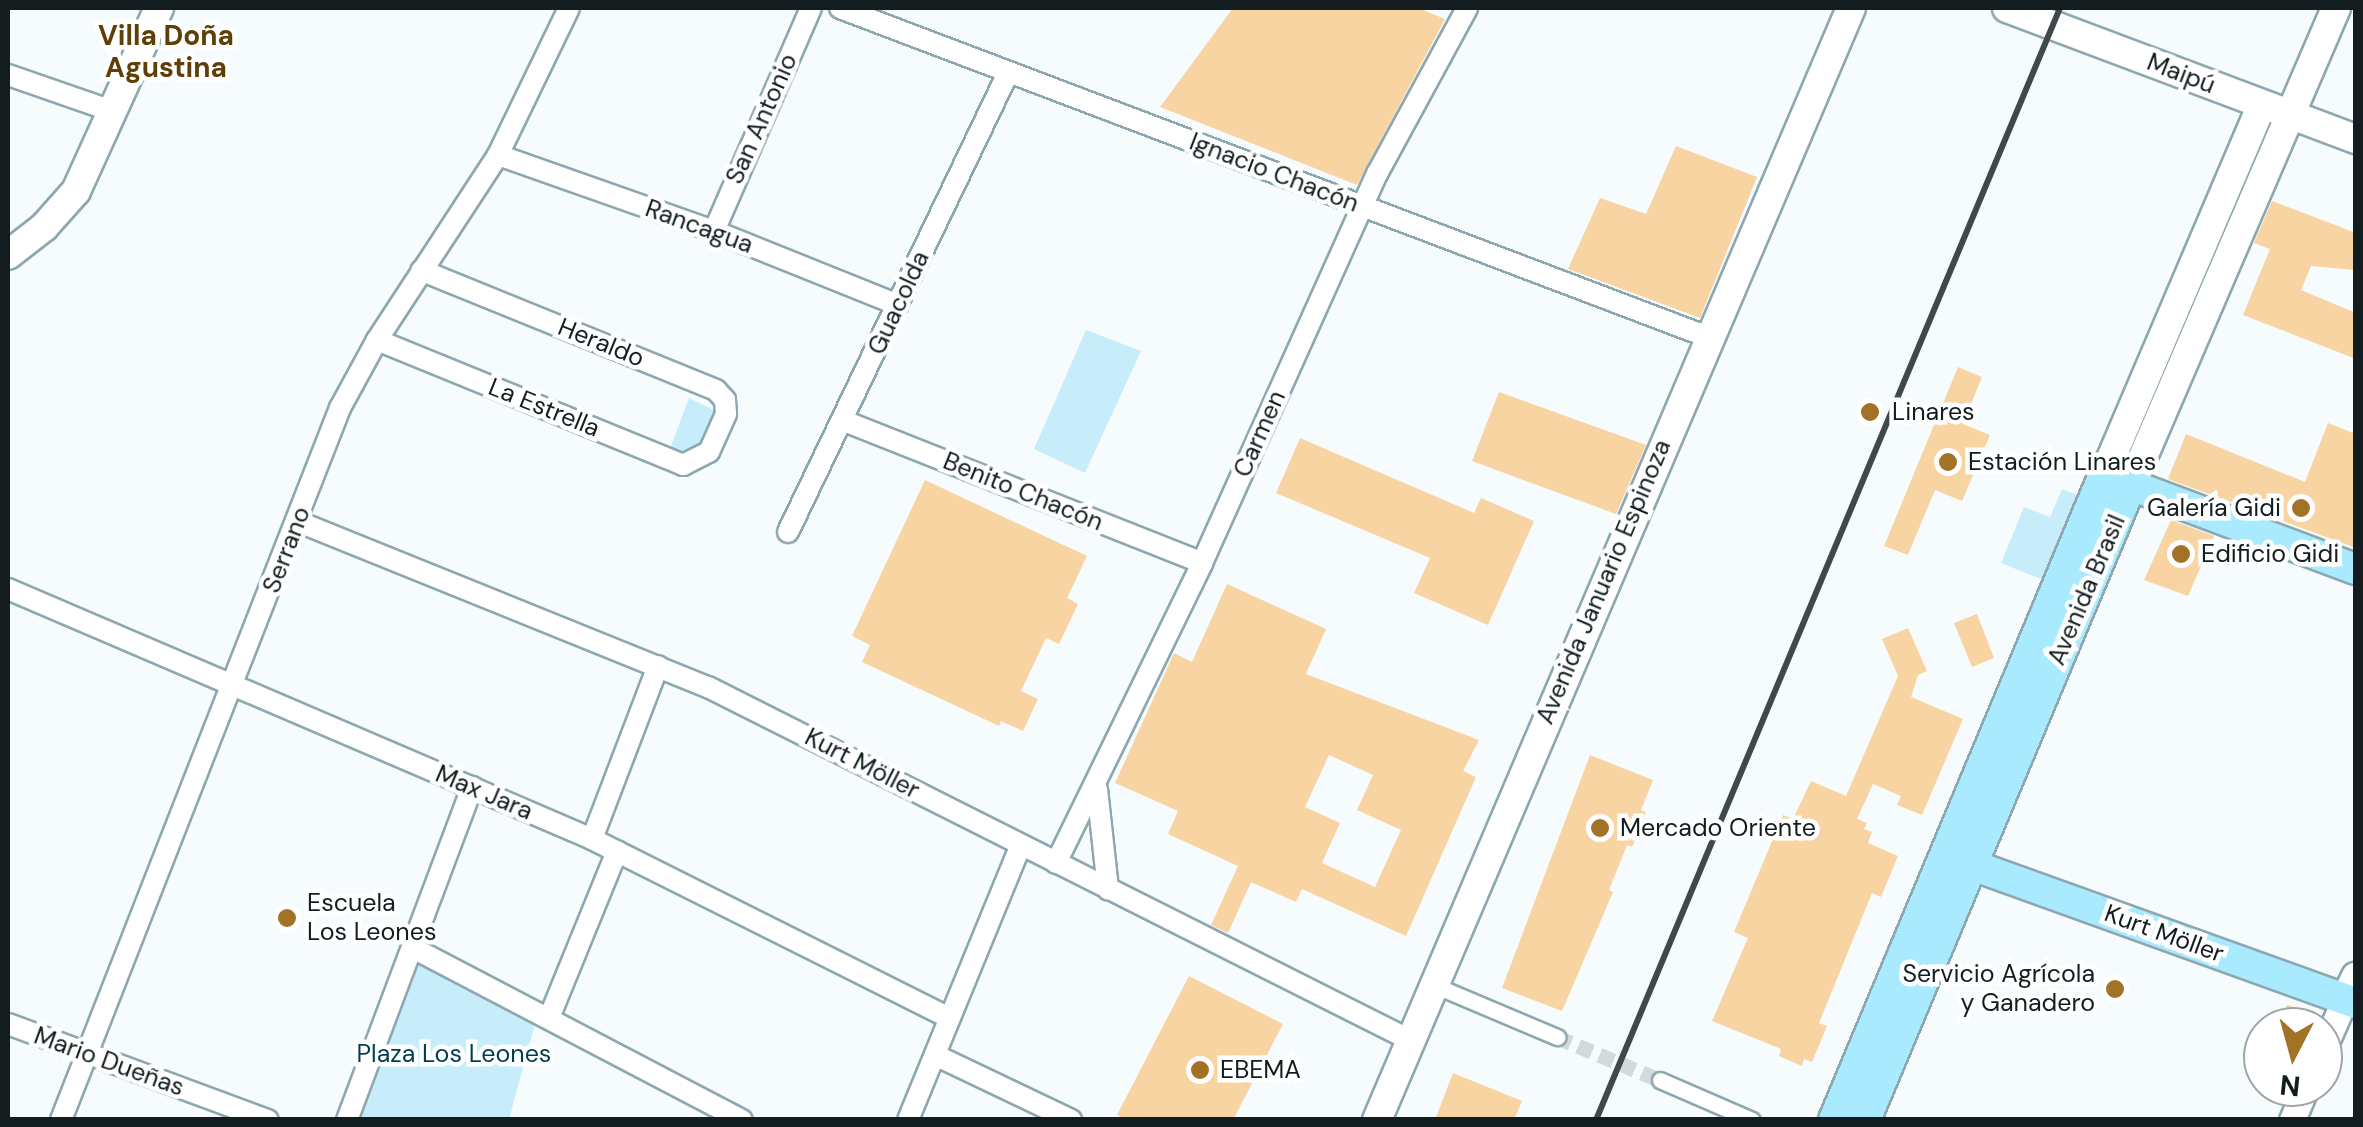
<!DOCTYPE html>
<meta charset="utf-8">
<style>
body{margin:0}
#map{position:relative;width:2363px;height:1127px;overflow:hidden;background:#f6fbfd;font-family:"DM Sans",sans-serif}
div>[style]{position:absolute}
.green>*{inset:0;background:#c7edfb}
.building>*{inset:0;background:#f9d4a3}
.pedestrian-tunnel>*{height:15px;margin-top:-7.5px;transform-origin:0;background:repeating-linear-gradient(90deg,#d4dadc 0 15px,transparent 0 23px)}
.roads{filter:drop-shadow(2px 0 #8da7b0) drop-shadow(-2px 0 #8da7b0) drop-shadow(0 2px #8da7b0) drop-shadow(0 -2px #8da7b0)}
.pedestrian>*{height:15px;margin:-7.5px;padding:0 7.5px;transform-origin:7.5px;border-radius:7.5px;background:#fff}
.minor>*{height:20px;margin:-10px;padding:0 10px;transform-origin:10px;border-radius:10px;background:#fff}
.tertiary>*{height:25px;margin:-12.5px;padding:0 12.5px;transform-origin:12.5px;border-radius:12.5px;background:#fff}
.secondary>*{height:28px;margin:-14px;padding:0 14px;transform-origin:14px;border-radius:14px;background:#fff}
.primary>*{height:30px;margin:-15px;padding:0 15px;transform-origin:15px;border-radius:15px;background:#a9eafe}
.rail>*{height:6px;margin:-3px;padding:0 3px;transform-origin:3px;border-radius:3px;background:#3f484b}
.dots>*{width:28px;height:28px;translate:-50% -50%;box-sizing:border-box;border:5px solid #fff;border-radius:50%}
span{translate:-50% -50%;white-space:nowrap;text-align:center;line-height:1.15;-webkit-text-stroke:9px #fff;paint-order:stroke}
.street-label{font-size:25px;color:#131d20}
.poi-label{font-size:25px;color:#131d20}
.left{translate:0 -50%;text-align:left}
.right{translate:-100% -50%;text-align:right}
.park-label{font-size:25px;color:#003e4e}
.neighbourhood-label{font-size:28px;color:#603f07;font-weight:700}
.frame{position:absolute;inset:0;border:10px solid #131d20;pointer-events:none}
.north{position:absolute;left:2243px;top:1007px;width:100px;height:100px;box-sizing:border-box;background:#fff;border:2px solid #a1a5a6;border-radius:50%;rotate:186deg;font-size:28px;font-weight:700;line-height:40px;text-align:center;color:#131d20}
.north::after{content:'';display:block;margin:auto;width:35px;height:45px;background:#a27226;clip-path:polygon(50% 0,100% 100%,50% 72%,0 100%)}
</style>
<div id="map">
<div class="green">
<div style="clip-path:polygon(1086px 330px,1141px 351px,1085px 473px,1034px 449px)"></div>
<div style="clip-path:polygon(689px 398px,722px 414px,698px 462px,669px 451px)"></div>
<div style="clip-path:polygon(2062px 489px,2087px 499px,2048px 582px,2001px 563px,2024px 507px,2050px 517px)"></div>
<div style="clip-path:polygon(419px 964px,535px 1024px,509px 1119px,360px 1119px)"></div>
</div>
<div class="building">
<div style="clip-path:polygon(1233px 8px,1418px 8px,1445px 19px,1357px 185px,1160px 107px)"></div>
<div style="clip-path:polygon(1676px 146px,1757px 177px,1700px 318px,1568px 269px,1600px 198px,1646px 214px)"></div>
<div style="clip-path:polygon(2272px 201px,2356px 233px,2356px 270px,2311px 266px,2301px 290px,2356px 313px,2356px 359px,2243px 315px,2270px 249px,2254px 243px)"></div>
<div style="clip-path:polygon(1958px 367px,1982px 377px,1963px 424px,1990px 435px,1962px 501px,1935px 490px,1908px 555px,1884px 546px)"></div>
<div style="clip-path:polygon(1499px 392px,1646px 445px,1616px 514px,1472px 461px)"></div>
<div style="clip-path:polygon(2328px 423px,2356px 434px,2356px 548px,2168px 479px,2186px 434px,2305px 482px)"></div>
<div style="clip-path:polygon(1300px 438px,1474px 513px,1481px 498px,1534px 521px,1488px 625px,1414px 593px,1430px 558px,1276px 493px)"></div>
<div style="clip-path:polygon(925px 480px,1087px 556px,1067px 598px,1078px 604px,1059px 644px,1046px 638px,1021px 691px,1038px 699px,1023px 731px,1001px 721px,999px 726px,862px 662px,870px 645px,852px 636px)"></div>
<div style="clip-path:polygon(2171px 520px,2214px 536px,2188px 596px,2144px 580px)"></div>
<div style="clip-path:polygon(evenodd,1227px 584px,1326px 629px,1306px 674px,1479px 740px,1463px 771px,1476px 777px,1406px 936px,1302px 889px,1296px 902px,1251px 882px,1228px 933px,1211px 925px,1238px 866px,1168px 834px,1178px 811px,1115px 783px,1174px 653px,1192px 662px,1227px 584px,1329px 755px,1373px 775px,1357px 810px,1401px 830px,1375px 887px,1322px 863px,1340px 823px,1305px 807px,1329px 755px)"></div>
<div style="clip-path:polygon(1977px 614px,1994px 658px,1972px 667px,1954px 623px)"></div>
<div style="clip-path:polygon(1908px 628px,1927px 671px,1918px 675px,1911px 697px,1963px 719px,1922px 815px,1897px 805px,1901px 796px,1873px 784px,1857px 819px,1867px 823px,1864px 829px,1872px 832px,1868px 843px,1898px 856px,1881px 897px,1872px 893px,1819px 1023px,1827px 1026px,1812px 1062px,1804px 1059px,1802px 1066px,1779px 1056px,1781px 1049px,1712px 1021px,1748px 938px,1734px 932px,1783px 815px,1793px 819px,1811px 781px,1846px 796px,1898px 676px,1882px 639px)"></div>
<div style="clip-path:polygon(1590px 755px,1653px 780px,1641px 810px,1646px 812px,1632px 847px,1627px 845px,1609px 890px,1613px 892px,1562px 1011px,1502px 988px)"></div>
<div style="clip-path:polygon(1189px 976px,1283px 1024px,1233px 1120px,1126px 1120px,1117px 1115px)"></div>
<div style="clip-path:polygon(2287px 1005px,2308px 1011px,2317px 1022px,2315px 1027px,2278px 1027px)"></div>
<div style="clip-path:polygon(1453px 1073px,1522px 1101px,1514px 1120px,1435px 1120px)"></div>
</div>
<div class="pedestrian-tunnel">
<div style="left:1557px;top:1037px;width:112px;rotate:22.7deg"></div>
</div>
<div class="roads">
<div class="pedestrian">
<div style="left:1434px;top:985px;width:134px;rotate:22.9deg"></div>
<div style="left:1660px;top:1080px;width:100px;rotate:23.5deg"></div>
</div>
<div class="minor">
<div style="left:840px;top:8px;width:928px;rotate:20.76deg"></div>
<div style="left:8px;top:75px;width:113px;rotate:19.1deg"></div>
<div style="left:498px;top:155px;width:229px;rotate:19.4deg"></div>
<div style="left:714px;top:231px;width:198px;rotate:21.9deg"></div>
<div style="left:714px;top:231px;width:243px;rotate:-66.5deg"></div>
<div style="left:377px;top:340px;width:331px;rotate:22.2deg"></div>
<div style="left:683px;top:465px;width:29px;rotate:-27deg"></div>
<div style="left:709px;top:452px;width:42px;rotate:-65.9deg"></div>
<div style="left:726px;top:414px;width:14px;rotate:-94deg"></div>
<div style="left:725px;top:400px;width:13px;rotate:-132deg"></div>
<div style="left:716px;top:390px;width:318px;rotate:-157.9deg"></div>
<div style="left:844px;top:421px;width:385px;rotate:21.6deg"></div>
<div style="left:299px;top:522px;width:441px;rotate:22deg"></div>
<div style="left:708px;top:687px;width:786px;rotate:26.7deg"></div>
<div style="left:788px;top:532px;width:509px;rotate:-64.39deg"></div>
<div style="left:8px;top:589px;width:635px;rotate:23.17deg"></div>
<div style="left:592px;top:839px;width:400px;rotate:26.6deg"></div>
<div style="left:1097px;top:789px;width:101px;rotate:83.7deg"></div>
<div style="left:592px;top:839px;width:185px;rotate:-69.1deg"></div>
<div style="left:1056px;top:863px;width:334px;rotate:-64deg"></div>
<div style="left:1202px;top:563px;width:427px;rotate:-65.8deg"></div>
<div style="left:1377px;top:174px;width:189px;rotate:-61.5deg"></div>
<div style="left:413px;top:948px;width:371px;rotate:27.6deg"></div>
<div style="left:549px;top:1018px;width:180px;rotate:-67.8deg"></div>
<div style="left:8px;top:1024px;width:277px;rotate:20.3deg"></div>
<div style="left:935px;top:1055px;width:151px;rotate:25.5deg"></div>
<div style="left:61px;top:1120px;width:765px;rotate:-68.6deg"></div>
<div style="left:340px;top:408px;width:77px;rotate:-61.4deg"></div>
<div style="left:377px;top:340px;width:221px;rotate:-56.8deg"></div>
<div style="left:498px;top:155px;width:163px;rotate:-64.2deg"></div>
<div style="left:347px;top:1120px;width:356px;rotate:-69.4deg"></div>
<div style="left:908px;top:1120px;width:297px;rotate:-67.7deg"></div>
</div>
<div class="tertiary">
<div style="left:2323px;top:1049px;width:55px;rotate:-66.3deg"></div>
<div style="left:2292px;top:1120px;width:36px;rotate:-67deg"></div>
</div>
<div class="secondary">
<div style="left:2007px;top:8px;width:373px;rotate:20.6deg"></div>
<div style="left:8px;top:255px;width:46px;rotate:-37.9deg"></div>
<div style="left:44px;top:227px;width:48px;rotate:-48.4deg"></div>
<div style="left:76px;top:191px;width:201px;rotate:-65.6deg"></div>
<div style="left:2104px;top:475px;width:402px;rotate:-66.9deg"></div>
<div style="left:2131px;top:485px;width:519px;rotate:-66.74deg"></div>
<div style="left:2345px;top:999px;width:25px;rotate:-64deg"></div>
<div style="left:1377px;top:1120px;width:1209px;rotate:-66.91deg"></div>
</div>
<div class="primary">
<div style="left:1960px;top:850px;width:19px;rotate:51deg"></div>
<div style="left:1972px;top:865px;width:408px;rotate:19.8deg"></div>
<div style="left:1834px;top:1120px;width:699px;rotate:-67.29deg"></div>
<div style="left:2104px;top:475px;width:269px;rotate:20.5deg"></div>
<div style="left:1865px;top:1120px;width:688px;rotate:-67.27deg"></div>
</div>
</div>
<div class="rail">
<div style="left:1596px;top:1120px;width:1205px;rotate:-67.35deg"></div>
</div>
<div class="dots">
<div style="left:1870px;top:412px;background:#a27226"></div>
<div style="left:1948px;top:462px;background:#a27226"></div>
<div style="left:2301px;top:508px;background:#a27226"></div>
<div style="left:2181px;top:554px;background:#a27226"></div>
<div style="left:1600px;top:828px;background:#a27226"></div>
<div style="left:287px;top:918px;background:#a27226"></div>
<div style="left:2115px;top:989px;background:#a27226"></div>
<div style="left:1200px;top:1070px;background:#a27226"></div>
</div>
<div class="street-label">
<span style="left:2181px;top:74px;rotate:21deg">Maipú</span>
<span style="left:762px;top:119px;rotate:-66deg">San Antonio</span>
<span style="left:1274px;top:173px;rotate:21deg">Ignacio Chacón</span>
<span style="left:699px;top:227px;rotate:20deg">Rancagua</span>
<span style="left:899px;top:303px;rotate:-65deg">Guacolda</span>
<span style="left:601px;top:343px;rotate:22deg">Heraldo</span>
<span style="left:544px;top:408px;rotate:22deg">La Estrella</span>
<span style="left:1260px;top:434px;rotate:-66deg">Carmen</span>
<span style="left:1023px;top:492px;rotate:22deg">Benito Chacón</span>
<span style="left:287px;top:550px;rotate:-69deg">Serrano</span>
<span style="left:1604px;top:582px;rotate:-67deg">Avenida Januario Espinoza</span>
<span style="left:2087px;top:590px;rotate:-67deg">Avenida Brasil</span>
<span style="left:862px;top:764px;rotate:27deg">Kurt Möller</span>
<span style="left:484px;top:793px;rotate:23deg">Max Jara</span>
<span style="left:2164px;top:934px;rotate:20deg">Kurt Möller</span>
<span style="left:109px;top:1062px;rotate:20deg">Mario Dueñas</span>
</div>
<div class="poi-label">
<span class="left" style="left:1892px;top:412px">Linares</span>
<span class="left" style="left:1968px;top:462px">Estación Linares</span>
<span class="right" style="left:2281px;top:508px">Galería Gidi</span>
<span class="left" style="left:2201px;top:554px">Edificio Gidi</span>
<span class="left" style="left:1620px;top:828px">Mercado Oriente</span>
<span class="left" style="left:307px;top:918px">Escuela<br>Los Leones</span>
<span class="right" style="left:2095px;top:989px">Servicio Agrícola<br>y Ganadero</span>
<span class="left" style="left:1220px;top:1070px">EBEMA</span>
</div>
<div class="park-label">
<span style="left:454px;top:1054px">Plaza Los Leones</span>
</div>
<div class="neighbourhood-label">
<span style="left:166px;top:52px">Villa Doña<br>Agustina</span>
</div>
<div class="frame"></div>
<div class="north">N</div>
</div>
